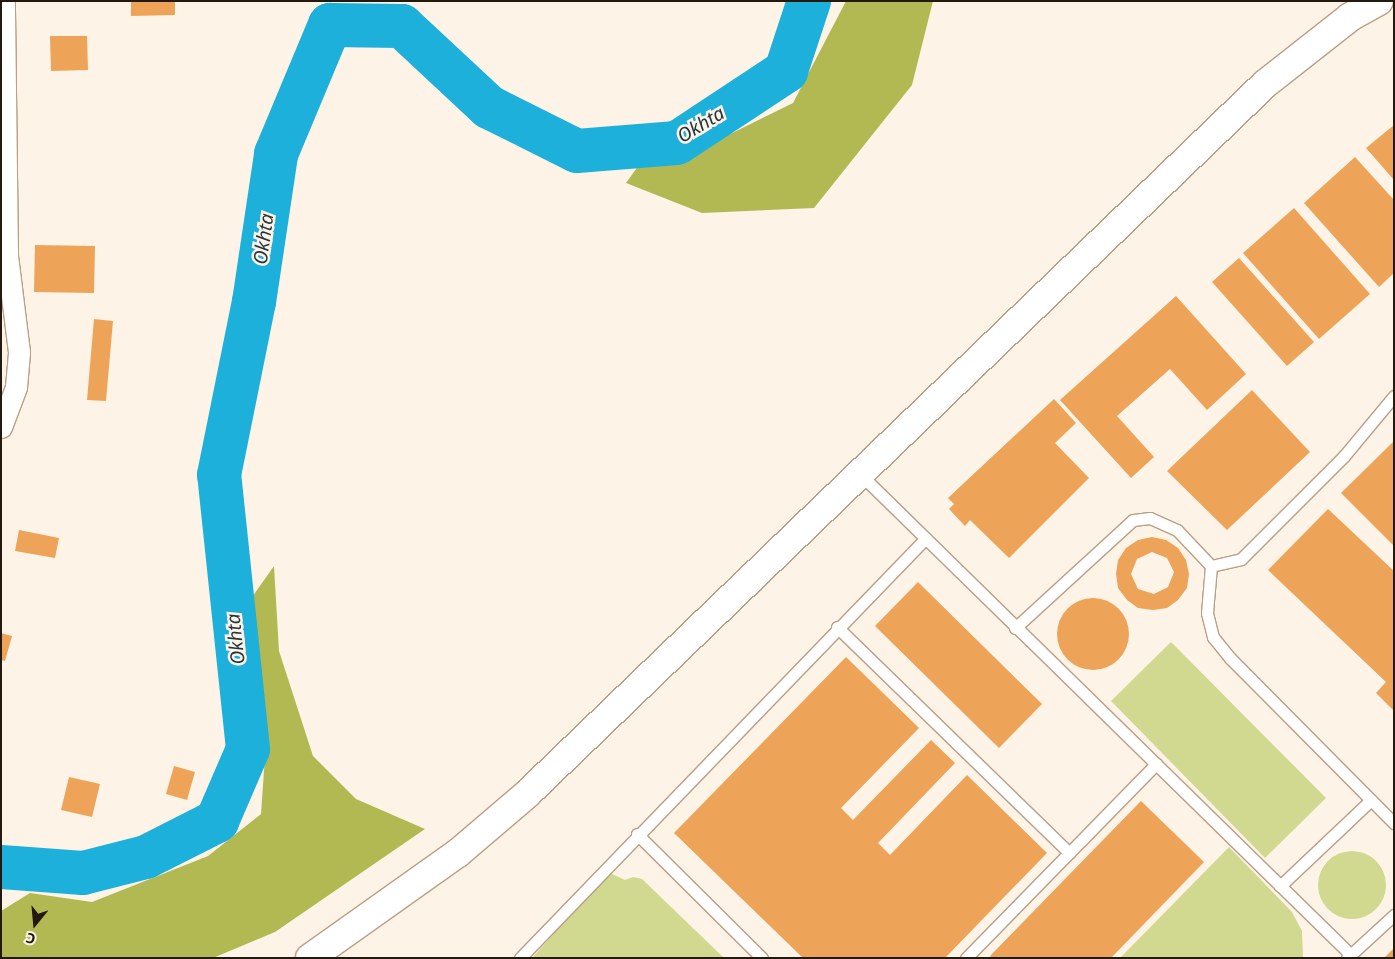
<!DOCTYPE html>
<meta charset="utf-8">
<style>
body{margin:0}
#map{position:relative;width:1395px;height:959px;overflow:hidden;background:#fef3e7;font-family:"Noto Sans",sans-serif}
div>[style]{position:absolute}
.green>*{inset:0;background:#d1d890}
.round{border-radius:50%}
.forest>*{inset:0;background:#b2b953}
.river>*{height:44px;margin:-22px;padding:0 22px;transform-origin:22px;border-radius:22px;background:#1db0da}
.building>*{inset:0;background:#eea458}
.roads{filter:drop-shadow(1px 0 #bb9f85) drop-shadow(-1px 0 #bb9f85) drop-shadow(0 1px #bb9f85) drop-shadow(0 -1px #bb9f85)}
.lane>*{height:11px;margin:-5.5px;padding:0 5.5px;transform-origin:5.5px;border-radius:5.5px;background:#fff}
.street>*{height:21px;margin:-10.5px;padding:0 10.5px;transform-origin:10.5px;border-radius:10.5px;background:#fff}
.secondary>*{height:28px;margin:-14px;padding:0 14px;transform-origin:14px;border-radius:14px;background:#fff}
span{translate:-50% -50%;white-space:nowrap;text-align:center;line-height:1.15;-webkit-text-stroke:5px #fef3e7;paint-order:stroke}
.water-label{font-size:19px;color:#213740;font-style:italic}
.frame{position:absolute;inset:0;border:2px solid #23190f;pointer-events:none}
.north{position:absolute;left:10px;top:899px;width:50px;height:50px;-webkit-text-stroke:4px #fef3e7;paint-order:stroke;rotate:197deg;font-size:14px;font-weight:700;line-height:20px;text-align:center;color:#23190f}
.north::after{content:'';display:block;margin:auto;width:18px;height:22px;background:#23190f;clip-path:polygon(50% 0,100% 100%,50% 72%,0 100%)}
</style>
<div id="map">
<div class="green">
<div style="clip-path:polygon(1171px 642px,1326px 798px,1265px 858px,1111px 701px)"></div>
<div style="clip-path:polygon(1229px 847px,1292px 912px,1302px 931px,1303px 958px,1120px 958px)"></div>
<div class="round" style="left:1318px;top:851px;width:68px;height:68px"></div>
<div style="clip-path:polygon(612px 874px,625px 880px,633px 877px,642px 879px,724px 958px,532px 958px,606px 875px)"></div>
</div>
<div class="forest">
<div style="clip-path:polygon(846px 1px,933px 1px,912px 85px,814px 208px,702px 213px,626px 183px,641px 162px,682px 158px,793px 103px)"></div>
<div style="clip-path:polygon(274px 566px,279px 651px,313px 756px,356px 799px,425px 829px,275px 932px,213px 958px,1px 958px,1px 911px,30px 893px,92px 902px,208px 856px,261px 814px,266px 742px,250px 701px,251px 642px,245px 607px)"></div>
</div>
<div class="river">
<div style="left:1px;top:867px;width:82px;rotate:4.2deg"></div>
<div style="left:83px;top:873px;width:65px;rotate:-14.3deg"></div>
<div style="left:146px;top:857px;width:80px;rotate:-26.9deg"></div>
<div style="left:217px;top:821px;width:78px;rotate:-66.7deg"></div>
<div style="left:248px;top:749px;width:276px;rotate:-96deg"></div>
<div style="left:219px;top:475px;width:177px;rotate:-78.6deg"></div>
<div style="left:254px;top:302px;width:150px;rotate:-81.5deg"></div>
<div style="left:276px;top:154px;width:140px;rotate:-67.3deg"></div>
<div style="left:330px;top:25px;width:72px;rotate:0.8deg"></div>
<div style="left:402px;top:26px;width:119px;rotate:43deg"></div>
<div style="left:489px;top:107px;width:98px;rotate:26.6deg"></div>
<div style="left:577px;top:151px;width:100px;rotate:-4.6deg"></div>
<div style="left:677px;top:143px;width:131px;rotate:-33.4deg"></div>
<div style="left:786px;top:71px;width:74px;rotate:-71.8deg"></div>
</div>
<div class="building">
<div style="clip-path:polygon(131px 1px,175px 1px,175px 15px,131px 16px)"></div>
<div style="clip-path:polygon(50px 36px,87px 36px,88px 70px,51px 71px)"></div>
<div style="clip-path:polygon(1394px 125px,1394px 180px,1366px 148px)"></div>
<div style="clip-path:polygon(1355px 157px,1394px 200px,1394px 273px,1379px 287px,1304px 203px)"></div>
<div style="clip-path:polygon(1294px 208px,1370px 294px,1319px 339px,1243px 253px)"></div>
<div style="clip-path:polygon(35px 245px,95px 246px,94px 293px,34px 292px)"></div>
<div style="clip-path:polygon(1239px 258px,1314px 342px,1287px 366px,1212px 282px)"></div>
<div style="clip-path:polygon(1176px 296px,1246px 374px,1207px 410px,1170px 369px,1117px 416px,1154px 457px,1131px 478px,1060px 400px)"></div>
<div style="clip-path:polygon(94px 319px,113px 321px,106px 401px,87px 400px)"></div>
<div style="clip-path:polygon(1252px 390px,1310px 452px,1227px 530px,1167px 471px)"></div>
<div style="clip-path:polygon(1054px 399px,1076px 423px,1055px 443px,1089px 478px,1009px 558px,970px 520px,965px 526px,949px 509px,954px 504px,948px 498px)"></div>
<div style="clip-path:polygon(1394px 441px,1394px 546px,1341px 493px)"></div>
<div style="clip-path:polygon(1328px 509px,1394px 571px,1394px 711px,1376px 693px,1386px 682px,1268px 570px)"></div>
<div style="clip-path:polygon(19px 530px,59px 538px,55px 558px,15px 551px)"></div>
<div style="clip-path:polygon(evenodd,1152px 537px,1166px 540px,1178px 548px,1186px 560px,1189px 574px,1187px 588px,1178px 600px,1167px 608px,1153px 610px,1138px 608px,1127px 600px,1118px 588px,1116px 574px,1118px 560px,1126px 548px,1138px 540px,1152px 537px,1152px 552px,1167px 558px,1174px 572px,1168px 587px,1154px 594px,1138px 589px,1131px 574px,1137px 559px,1152px 552px)"></div>
<div style="clip-path:polygon(918px 582px,1042px 704px,999px 748px,875px 626px)"></div>
<div class="round" style="left:1057px;top:598px;width:72px;height:72px"></div>
<div style="clip-path:polygon(1px 633px,12px 636px,5px 661px,1px 660px)"></div>
<div style="clip-path:polygon(846px 657px,919px 728px,841px 808px,853px 820px,931px 740px,955px 763px,878px 843px,890px 855px,967px 775px,1047px 853px,945px 958px,803px 958px,674px 833px)"></div>
<div style="clip-path:polygon(174px 766px,195px 772px,187px 800px,166px 794px)"></div>
<div style="clip-path:polygon(69px 777px,100px 784px,92px 817px,61px 810px)"></div>
<div style="clip-path:polygon(1141px 801px,1204px 862px,1111px 958px,992px 958px,990px 956px)"></div>
<div style="clip-path:polygon(1394px 948px,1394px 958px,1384px 958px)"></div>
</div>
<div class="roads">
<div class="lane">
<div style="left:860px;top:474px;width:686px;rotate:44.41deg"></div>
<div style="left:1211px;top:566px;width:31px;rotate:-13deg"></div>
<div style="left:1241px;top:559px;width:146px;rotate:-45deg"></div>
<div style="left:1344px;top:456px;width:78px;rotate:-50.2deg"></div>
<div style="left:837px;top:627px;width:324px;rotate:44.2deg"></div>
<div style="left:1015px;top:628px;width:160px;rotate:-42.5deg"></div>
<div style="left:1133px;top:520px;width:17px;rotate:-7deg"></div>
<div style="left:1150px;top:518px;width:30px;rotate:24deg"></div>
<div style="left:1177px;top:530px;width:50px;rotate:46.6deg"></div>
<div style="left:1211px;top:566px;width:47px;rotate:94.9deg"></div>
<div style="left:1207px;top:613px;width:25px;rotate:76deg"></div>
<div style="left:1213px;top:637px;width:27px;rotate:51deg"></div>
<div style="left:1230px;top:658px;width:233px;rotate:45.2deg"></div>
<div style="left:637px;top:834px;width:176px;rotate:44.8deg"></div>
<div style="left:1280px;top:886px;width:125px;rotate:-43.4deg"></div>
<div style="left:520px;top:958px;width:581px;rotate:-45.98deg"></div>
<div style="left:966px;top:958px;width:272px;rotate:-45.6deg"></div>
<div style="left:1347px;top:958px;width:64px;rotate:-42.5deg"></div>
</div>
<div class="street">
<div style="left:1px;top:427px;width:43px;rotate:-69.4deg"></div>
<div style="left:16px;top:387px;width:35px;rotate:-85deg"></div>
<div style="left:19px;top:352px;width:98px;rotate:-97.1deg"></div>
<div style="left:7px;top:255px;width:254px;rotate:-90.7deg"></div>
</div>
<div class="secondary">
<div style="left:310px;top:958px;width:181px;rotate:-35.4deg"></div>
<div style="left:458px;top:853px;width:91px;rotate:-40.5deg"></div>
<div style="left:527px;top:794px;width:1024px;rotate:-43.89deg"></div>
<div style="left:1265px;top:84px;width:108px;rotate:-38.2deg"></div>
<div style="left:1350px;top:17px;width:33px;rotate:-29deg"></div>
</div>
</div>
<div class="water-label">
<span style="left:701px;top:125px;rotate:-31deg">Okhta</span>
<span style="left:264px;top:239px;rotate:-82deg">Okhta</span>
<span style="left:236px;top:639px;rotate:-96deg">Okhta</span>
</div>
<div class="frame"></div>
<div class="north">С</div>
</div>
